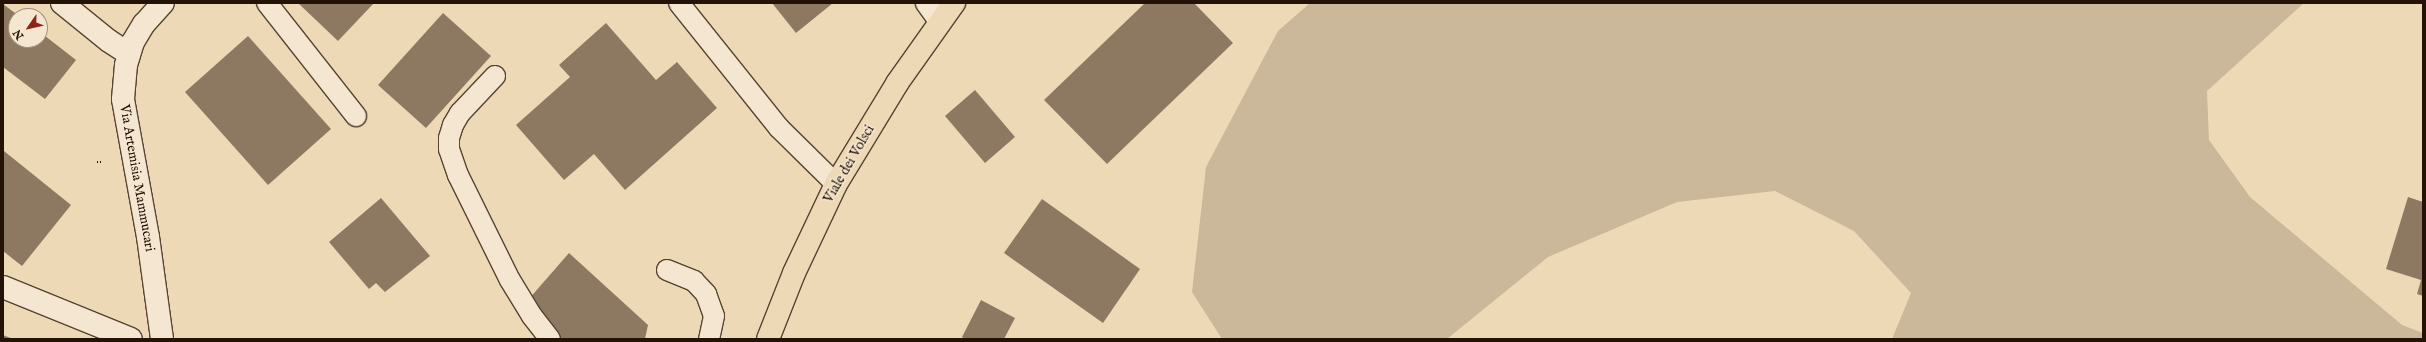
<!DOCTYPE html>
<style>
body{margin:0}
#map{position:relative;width:2426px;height:342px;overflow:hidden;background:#eed9b7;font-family:"IM FELL English",serif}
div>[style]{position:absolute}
.green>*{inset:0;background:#cbb799}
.building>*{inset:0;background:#8d7962}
.path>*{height:2.5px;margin-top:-1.25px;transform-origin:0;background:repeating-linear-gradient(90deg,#231205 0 1px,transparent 0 3px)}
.roads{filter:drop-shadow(1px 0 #564432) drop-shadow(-1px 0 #564432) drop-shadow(0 1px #564432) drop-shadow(0 -1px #564432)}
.service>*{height:20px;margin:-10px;padding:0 10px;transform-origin:10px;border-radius:10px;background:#f4e6d0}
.minor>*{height:22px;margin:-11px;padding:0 11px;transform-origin:11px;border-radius:11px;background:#f4e6d0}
.primary>*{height:22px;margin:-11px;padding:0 11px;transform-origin:11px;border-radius:11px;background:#eed9b7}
span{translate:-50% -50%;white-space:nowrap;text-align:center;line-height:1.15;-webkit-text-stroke:3px #f4e6d0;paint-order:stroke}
.street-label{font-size:14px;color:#231205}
.frame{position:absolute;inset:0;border:4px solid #231205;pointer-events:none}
.north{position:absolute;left:8px;top:8px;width:40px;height:40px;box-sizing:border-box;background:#f4e6d0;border:1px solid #a0917f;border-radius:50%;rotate:236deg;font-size:11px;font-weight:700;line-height:16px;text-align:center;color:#231205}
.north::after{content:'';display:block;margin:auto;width:14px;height:18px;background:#8f2418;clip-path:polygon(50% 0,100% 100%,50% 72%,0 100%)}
</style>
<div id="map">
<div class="green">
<div style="clip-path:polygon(1310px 3px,2304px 3px,2207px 91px,2209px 140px,2250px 197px,2402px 325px,2423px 333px,2423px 339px,1892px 339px,1911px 293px,1854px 231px,1775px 191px,1677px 202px,1548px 257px,1447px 339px,1222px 339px,1192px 292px,1206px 167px,1278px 31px)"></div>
</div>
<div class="building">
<div style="clip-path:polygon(298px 3px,374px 3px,338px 41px)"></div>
<div style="clip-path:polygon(772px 3px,833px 3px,796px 33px)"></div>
<div style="clip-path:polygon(1145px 3px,1194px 3px,1233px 43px,1107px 164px,1044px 100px)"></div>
<div style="clip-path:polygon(3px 4px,19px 16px,16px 16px,16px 40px,40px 40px,40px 32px,76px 60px,45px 99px,3px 67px)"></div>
<div style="clip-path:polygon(443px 13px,491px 56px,426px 128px,378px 85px)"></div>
<div style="clip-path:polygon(606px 23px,656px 80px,677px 62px,717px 108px,625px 190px,594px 154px,564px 180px,516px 125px,570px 77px,559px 65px)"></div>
<div style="clip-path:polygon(248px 36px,331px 129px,268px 185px,185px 92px)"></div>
<div style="clip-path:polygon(975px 90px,1015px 137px,985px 163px,945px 116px)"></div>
<div style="clip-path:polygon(4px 151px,71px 205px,22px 266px,3px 251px)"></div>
<div style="clip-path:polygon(2408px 197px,2423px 202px,2423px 296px,2417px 294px,2421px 280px,2386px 269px)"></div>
<div style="clip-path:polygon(381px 198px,430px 256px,385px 292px,376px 283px,369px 289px,329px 242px)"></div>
<div style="clip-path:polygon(1042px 199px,1140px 269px,1103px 323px,1004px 253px)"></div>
<div style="clip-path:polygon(569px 253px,648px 325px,645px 339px,560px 339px,528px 300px)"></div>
<div style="clip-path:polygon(981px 300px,1015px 318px,1004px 339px,965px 339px,962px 337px)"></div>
<div style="clip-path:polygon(3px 335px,13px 339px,3px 339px)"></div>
</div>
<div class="path">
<div style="left:97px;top:162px;width:6px"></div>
</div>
<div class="roads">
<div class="service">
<div style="left:267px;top:3px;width:144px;rotate:51.8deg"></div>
<div style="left:679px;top:3px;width:160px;rotate:51.3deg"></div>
<div style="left:779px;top:128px;width:80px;rotate:44.5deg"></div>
<div style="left:495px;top:76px;width:51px;rotate:133.4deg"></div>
<div style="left:460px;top:113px;width:14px;rotate:120deg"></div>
<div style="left:453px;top:125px;width:14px;rotate:107deg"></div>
<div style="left:449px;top:138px;width:11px;rotate:90deg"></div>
<div style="left:449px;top:149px;width:28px;rotate:71deg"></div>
<div style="left:458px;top:175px;width:117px;rotate:63.7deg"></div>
<div style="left:510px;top:280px;width:42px;rotate:58.6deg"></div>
<div style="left:532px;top:316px;width:29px;rotate:52deg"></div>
<div style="left:667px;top:270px;width:29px;rotate:22deg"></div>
<div style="left:694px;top:281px;width:18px;rotate:47deg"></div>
<div style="left:706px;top:294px;width:23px;rotate:70deg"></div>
<div style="left:714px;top:316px;width:24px;rotate:102deg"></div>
</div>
<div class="minor">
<div style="left:62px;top:3px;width:60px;rotate:39deg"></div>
<div style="left:109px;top:41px;width:24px;rotate:33deg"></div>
<div style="left:927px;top:3px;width:22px;rotate:54deg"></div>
<div style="left:3px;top:287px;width:138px;rotate:22.1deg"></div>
<div style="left:162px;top:339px;width:103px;rotate:-97.8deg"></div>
<div style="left:148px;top:237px;width:140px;rotate:-100.3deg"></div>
<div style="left:123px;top:99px;width:34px;rotate:-85deg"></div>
<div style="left:126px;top:65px;width:24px;rotate:-73deg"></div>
<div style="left:133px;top:42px;width:21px;rotate:-59deg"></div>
<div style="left:144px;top:24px;width:28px;rotate:-48deg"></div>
</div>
<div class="primary">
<div style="left:768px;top:339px;width:71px;rotate:-68.5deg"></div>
<div style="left:794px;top:273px;width:98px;rotate:-64.7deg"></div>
<div style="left:836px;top:184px;width:119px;rotate:-58.7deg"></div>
<div style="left:898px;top:82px;width:97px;rotate:-54.7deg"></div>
</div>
</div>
<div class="street-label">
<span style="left:849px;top:164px;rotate:-60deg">Viale dei Volsci</span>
<span style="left:137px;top:178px;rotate:80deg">Via Artemisia Mammucari</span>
</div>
<div class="frame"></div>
<div class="north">N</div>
</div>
